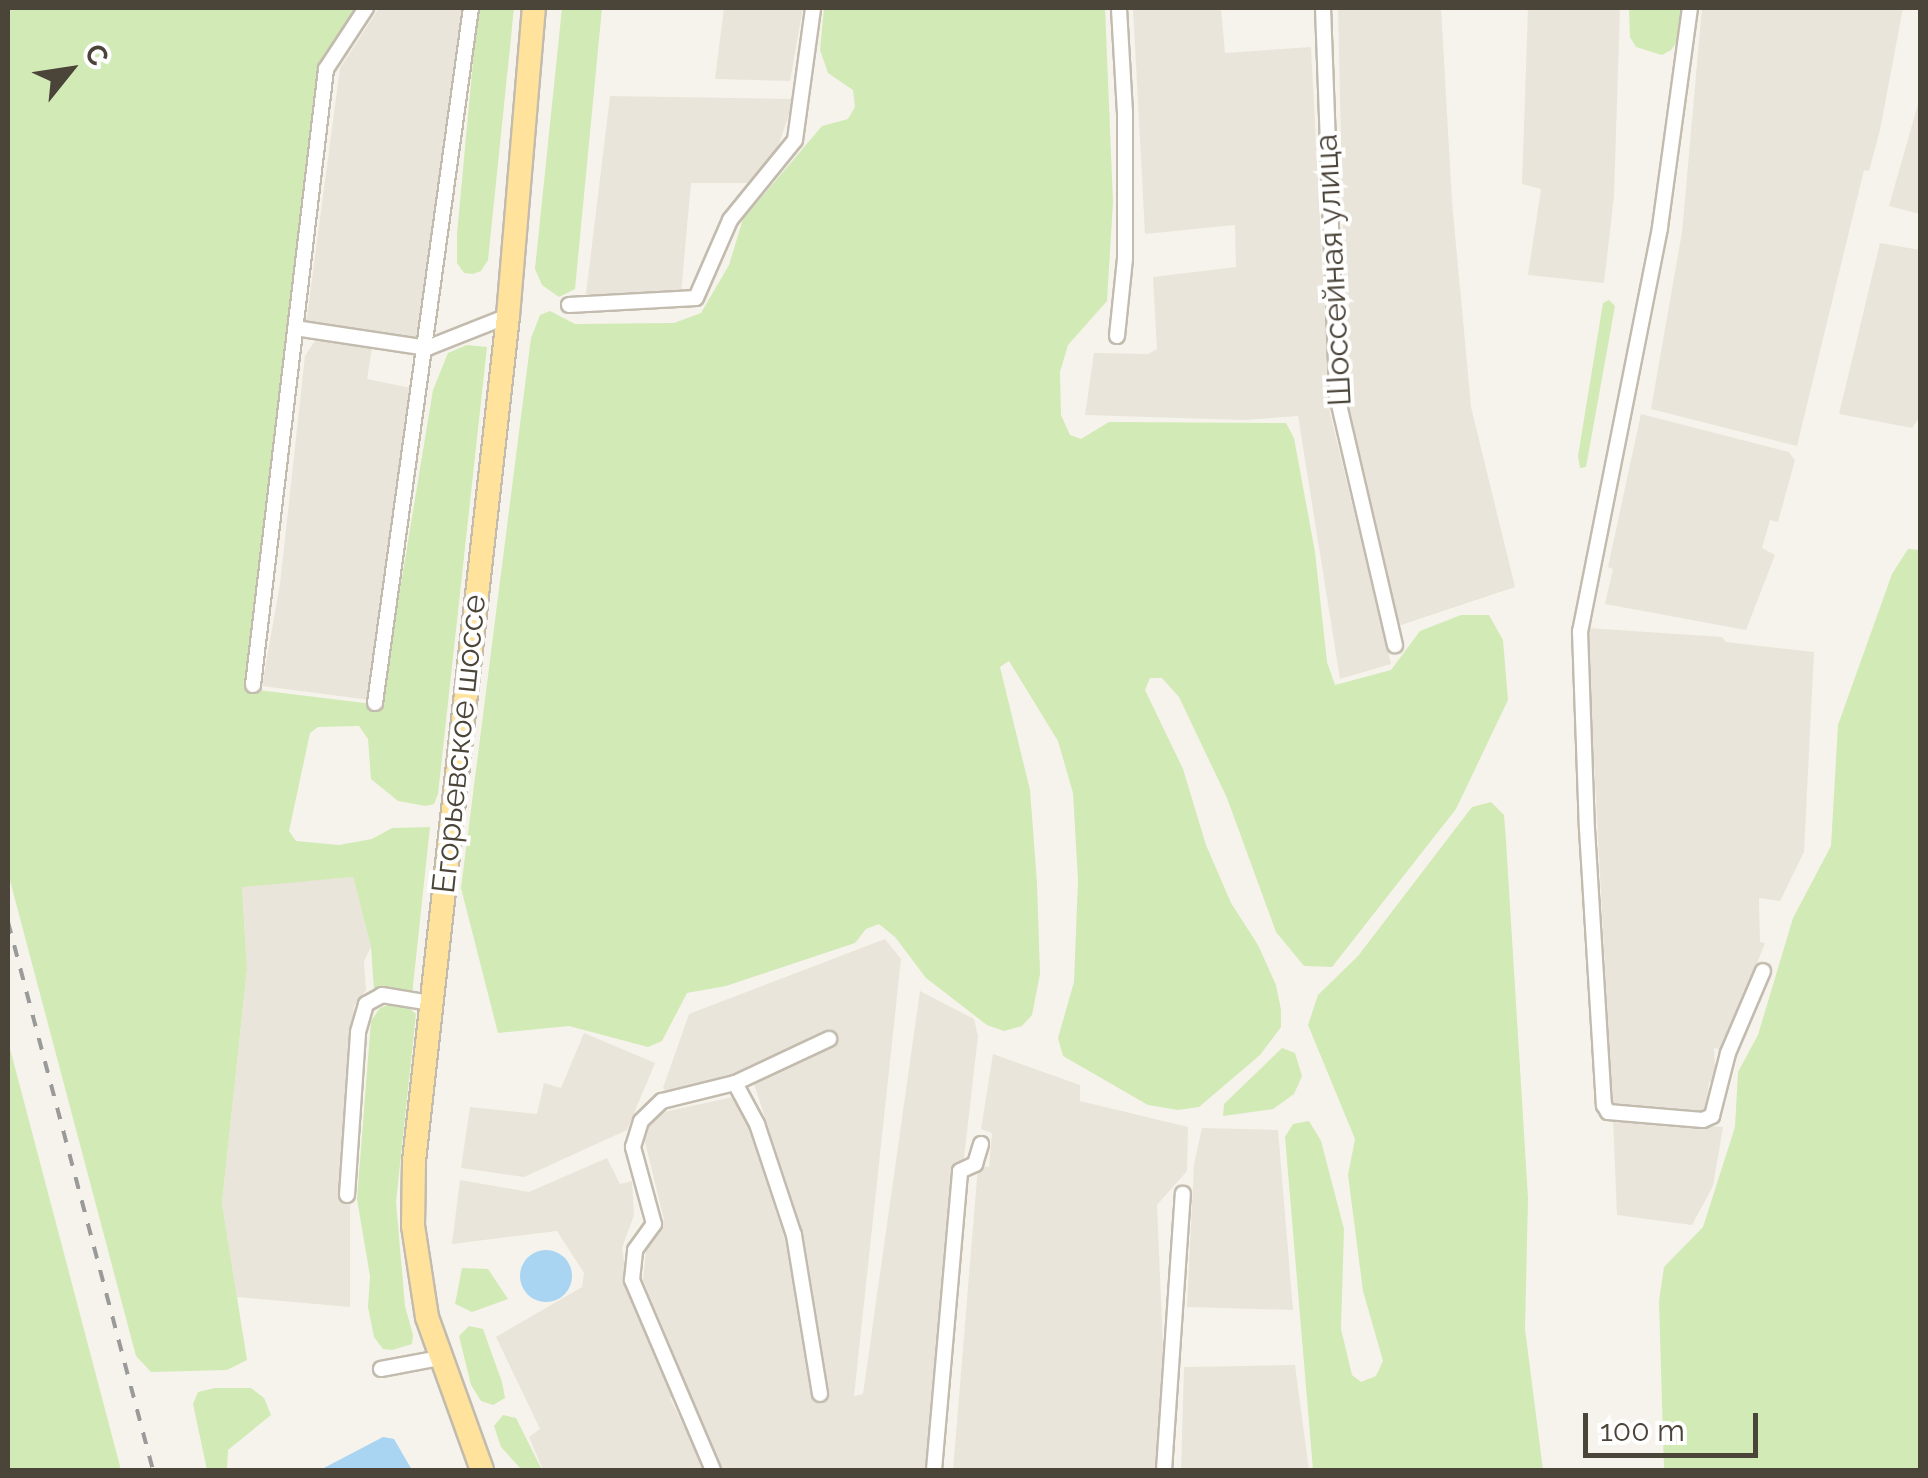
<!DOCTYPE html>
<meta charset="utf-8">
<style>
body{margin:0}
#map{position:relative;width:1928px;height:1478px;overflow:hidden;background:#f6f3ec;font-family:Raleway,sans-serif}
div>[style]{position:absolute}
.residential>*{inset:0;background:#eae5da}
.green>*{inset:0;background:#d2eab5}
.water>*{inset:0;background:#a9d4f2}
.round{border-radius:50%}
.roads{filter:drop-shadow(2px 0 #c2bbae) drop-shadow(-2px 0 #c2bbae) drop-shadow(0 2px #c2bbae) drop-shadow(0 -2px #c2bbae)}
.minor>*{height:14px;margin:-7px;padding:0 7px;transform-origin:7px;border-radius:7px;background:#fff}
.primary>*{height:22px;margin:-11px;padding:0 11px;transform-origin:11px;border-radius:11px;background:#ffe39c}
.rail>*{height:4px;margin-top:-2px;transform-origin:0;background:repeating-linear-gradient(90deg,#9a9a9a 0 12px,transparent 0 24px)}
span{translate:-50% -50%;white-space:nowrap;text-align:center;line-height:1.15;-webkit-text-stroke:8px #fff;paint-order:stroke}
.street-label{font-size:32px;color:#4b4439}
.frame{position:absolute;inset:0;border:10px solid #4b4439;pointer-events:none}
.north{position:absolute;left:20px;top:20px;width:100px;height:100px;-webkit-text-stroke:8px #fff;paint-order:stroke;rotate:60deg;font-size:28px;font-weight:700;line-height:40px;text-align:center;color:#4b4439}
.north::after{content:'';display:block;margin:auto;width:35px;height:45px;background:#4b4439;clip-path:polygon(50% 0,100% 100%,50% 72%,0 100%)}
.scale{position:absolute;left:1583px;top:1413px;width:175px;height:45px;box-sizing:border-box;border:5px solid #4b4439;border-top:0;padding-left:12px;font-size:30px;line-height:35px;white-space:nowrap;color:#4b4439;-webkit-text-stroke:8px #fff;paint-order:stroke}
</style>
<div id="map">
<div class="residential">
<div style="clip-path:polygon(379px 8px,467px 8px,419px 338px,306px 324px,340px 68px)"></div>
<div style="clip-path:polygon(724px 8px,803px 8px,790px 81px,715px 79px)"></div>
<div style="clip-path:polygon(1133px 8px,1221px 8px,1225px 53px,1311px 47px,1330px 413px,1391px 664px,1340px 679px,1298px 416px,1244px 420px,1085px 415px,1094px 353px,1148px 354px,1157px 349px,1153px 277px,1236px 267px,1235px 225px,1145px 234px)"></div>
<div style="clip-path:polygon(1338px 8px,1441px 8px,1452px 201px,1471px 407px,1515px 587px,1398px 626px,1347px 413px)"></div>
<div style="clip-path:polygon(1528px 8px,1620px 8px,1614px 196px,1604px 283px,1528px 275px,1541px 189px,1522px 184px)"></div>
<div style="clip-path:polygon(1702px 8px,1903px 8px,1880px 130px,1869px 171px,1864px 170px,1797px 446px,1651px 409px,1682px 232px)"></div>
<div style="clip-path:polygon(610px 96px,794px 99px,776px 153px,747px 183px,691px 183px,681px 294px,586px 294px)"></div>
<div style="clip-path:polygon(1920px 97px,1920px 214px,1889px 206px)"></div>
<div style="clip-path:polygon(1880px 243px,1920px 250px,1920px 417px,1912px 428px,1839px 414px)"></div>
<div style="clip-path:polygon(329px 338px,373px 343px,367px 379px,416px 389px,370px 700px,262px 686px,280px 584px,305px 356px,314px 342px)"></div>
<div style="clip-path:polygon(1641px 414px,1789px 452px,1795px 460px,1778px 522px,1770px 520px,1762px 548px,1775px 555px,1746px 630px,1605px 604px,1613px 569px,1608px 567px)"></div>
<div style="clip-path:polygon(1587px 628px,1722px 637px,1726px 642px,1814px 652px,1804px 852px,1780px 901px,1759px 898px,1760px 942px,1765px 943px,1723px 1050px,1714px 1048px,1716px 1082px,1709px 1082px,1706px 1108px,1698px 1116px,1619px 1108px,1612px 1102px)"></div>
<div style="clip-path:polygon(353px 877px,371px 947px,364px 961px,366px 990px,354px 1006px,339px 1201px,350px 1202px,350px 1307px,237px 1297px,222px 1203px,247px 969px,242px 886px)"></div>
<div style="clip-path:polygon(885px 939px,901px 959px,854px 1396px,863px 1394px,920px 991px,974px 1019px,978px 1036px,928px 1470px,722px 1470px,643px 1280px,646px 1250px,664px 1220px,643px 1134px,659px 1113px,738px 1096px,789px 1252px,818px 1401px,829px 1399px,803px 1233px,752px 1078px,838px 1041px,836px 1031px,748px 1066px,746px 1071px,665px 1091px,663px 1088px,689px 1014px)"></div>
<div style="clip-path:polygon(584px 1033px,655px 1063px,627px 1130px,524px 1177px,461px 1168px,470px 1107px,537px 1114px,544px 1083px,561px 1088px)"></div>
<div style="clip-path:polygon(993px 1054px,1080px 1085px,1080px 1101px,1188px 1127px,1187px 1171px,1157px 1205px,1164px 1370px,1155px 1470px,953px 1470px,978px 1166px,989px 1167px,992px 1133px,981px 1129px)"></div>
<div style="clip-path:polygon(1613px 1120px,1723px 1127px,1713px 1186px,1692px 1225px,1617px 1215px)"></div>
<div style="clip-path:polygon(1202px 1128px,1278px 1130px,1293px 1310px,1187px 1307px,1194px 1164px)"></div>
<div style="clip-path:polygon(607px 1158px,620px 1184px,632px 1181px,634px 1215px,622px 1248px,627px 1281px,675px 1394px,670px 1398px,705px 1470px,543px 1470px,529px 1437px,540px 1429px,496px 1337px,582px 1287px,584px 1273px,557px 1231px,452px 1244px,460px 1180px,529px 1192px)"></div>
<div style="clip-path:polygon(1295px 1365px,1309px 1470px,1181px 1470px,1184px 1367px)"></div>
</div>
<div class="green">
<div style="clip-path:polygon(8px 8px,361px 8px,322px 68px,249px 689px,381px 705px,433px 390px,448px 353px,467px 345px,487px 347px,438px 794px,434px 804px,426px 806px,398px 801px,371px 779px,368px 739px,359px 726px,318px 727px,310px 733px,289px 831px,296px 841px,339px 845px,372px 839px,392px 828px,430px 827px,412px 995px,374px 990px,371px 947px,353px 877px,242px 887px,247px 969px,222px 1203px,247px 1360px,227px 1370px,151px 1372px,136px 1356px,8px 873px)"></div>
<div style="clip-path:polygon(478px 8px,514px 8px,488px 260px,481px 271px,473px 274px,464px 273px,457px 263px,457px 234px)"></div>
<div style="clip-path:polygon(562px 8px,602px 8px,575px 289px,559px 297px,542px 285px,535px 269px)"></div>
<div style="clip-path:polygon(824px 8px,1105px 8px,1113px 202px,1107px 301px,1068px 345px,1060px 372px,1061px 415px,1070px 435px,1081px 439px,1109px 422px,1286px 423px,1294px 438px,1315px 552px,1327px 662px,1335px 685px,1391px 670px,1420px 631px,1461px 615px,1489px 615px,1503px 640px,1508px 700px,1456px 809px,1332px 967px,1304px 966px,1276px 932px,1227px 798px,1179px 697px,1162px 678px,1150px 678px,1145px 690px,1183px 769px,1206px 845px,1231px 903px,1258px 945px,1276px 985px,1281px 1010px,1281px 1027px,1260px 1055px,1199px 1107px,1178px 1110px,1148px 1105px,1063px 1056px,1058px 1038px,1074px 982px,1078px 880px,1073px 793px,1058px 741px,1009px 661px,1000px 667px,1030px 790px,1037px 883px,1040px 974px,1032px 1015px,1022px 1026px,1004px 1031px,987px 1025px,926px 978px,895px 937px,879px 924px,866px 929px,855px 943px,726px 986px,687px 993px,662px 1041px,648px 1047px,569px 1026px,498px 1033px,461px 888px,531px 338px,540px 315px,550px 311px,575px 324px,674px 323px,701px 313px,729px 265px,743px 219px,822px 126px,848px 119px,855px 107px,853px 90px,828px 73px,820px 50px)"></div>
<div style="clip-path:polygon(1629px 8px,1681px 8px,1679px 39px,1671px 50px,1662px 55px,1636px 47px,1630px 37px)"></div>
<div style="clip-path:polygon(1609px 300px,1615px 306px,1586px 467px,1580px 468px,1578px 456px,1603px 303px)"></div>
<div style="clip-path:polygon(1908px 549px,1920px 550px,1920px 1470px,1664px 1470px,1659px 1301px,1664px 1267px,1703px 1227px,1735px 1127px,1738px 1072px,1758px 1035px,1793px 918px,1831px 846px,1838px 725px,1892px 574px)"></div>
<div style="clip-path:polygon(1491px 802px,1504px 815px,1506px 841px,1528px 1198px,1525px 1329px,1543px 1470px,1313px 1470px,1285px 1137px,1293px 1124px,1309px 1121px,1321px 1141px,1344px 1229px,1341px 1329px,1352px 1375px,1361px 1382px,1376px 1376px,1383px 1361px,1363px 1291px,1348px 1175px,1355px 1139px,1308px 1025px,1318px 995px,1358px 956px,1472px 807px)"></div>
<div style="clip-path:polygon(393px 1003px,406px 1005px,416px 1014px,396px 1202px,405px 1306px,413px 1335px,412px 1344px,392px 1350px,383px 1349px,374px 1337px,368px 1307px,370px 1276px,357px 1199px,371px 1021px,380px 1008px)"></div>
<div style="clip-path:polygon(8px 1041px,121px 1470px,8px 1470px)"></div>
<div style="clip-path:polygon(1282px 1048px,1295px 1053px,1302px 1076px,1294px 1094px,1273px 1109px,1223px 1116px,1224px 1104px)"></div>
<div style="clip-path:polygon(462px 1268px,488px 1269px,508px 1299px,472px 1312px,455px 1304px)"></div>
<div style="clip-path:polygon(469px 1326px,483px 1329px,502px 1382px,505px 1398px,493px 1405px,481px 1401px,471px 1385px,459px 1336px)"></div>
<div style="clip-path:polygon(215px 1388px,251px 1388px,264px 1398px,271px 1415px,228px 1450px,227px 1470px,207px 1470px,193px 1404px,198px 1392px)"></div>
<div style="clip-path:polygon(503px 1415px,516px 1418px,542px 1470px,522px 1470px,501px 1447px,494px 1426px)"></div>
</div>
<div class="water">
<div class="round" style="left:520px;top:1250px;width:52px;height:52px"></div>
<div style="clip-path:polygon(383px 1437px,394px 1439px,412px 1470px,320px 1470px)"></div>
</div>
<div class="roads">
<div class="minor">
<div style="left:1323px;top:8px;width:388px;rotate:87.9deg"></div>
<div style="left:1337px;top:396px;width:256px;rotate:76.9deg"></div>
<div style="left:1690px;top:8px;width:222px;rotate:97.8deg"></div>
<div style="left:1660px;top:228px;width:411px;rotate:101.2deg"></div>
<div style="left:1580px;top:631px;width:198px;rotate:88deg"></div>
<div style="left:1587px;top:829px;width:277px;rotate:86.5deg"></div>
<div style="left:1604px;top:1105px;width:8px;rotate:60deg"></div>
<div style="left:1608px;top:1112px;width:95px;rotate:4.8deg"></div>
<div style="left:1703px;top:1120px;width:10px;rotate:-24deg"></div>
<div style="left:1712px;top:1116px;width:65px;rotate:-75.7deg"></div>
<div style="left:1728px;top:1053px;width:89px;rotate:-66.9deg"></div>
<div style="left:569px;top:305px;width:127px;rotate:-3.2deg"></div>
<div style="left:696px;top:298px;width:85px;rotate:-66.4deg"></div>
<div style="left:730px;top:220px;width:103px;rotate:-50.9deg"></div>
<div style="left:795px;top:140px;width:133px;rotate:-82.2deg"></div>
<div style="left:295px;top:328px;width:134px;rotate:8.6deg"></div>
<div style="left:427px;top:348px;width:87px;rotate:-21.6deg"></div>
<div style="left:1117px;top:336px;width:77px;rotate:-84.1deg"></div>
<div style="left:1125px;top:259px;width:146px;rotate:-90deg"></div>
<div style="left:1125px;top:113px;width:105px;rotate:-93.3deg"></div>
<div style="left:253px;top:685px;width:620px;rotate:-83.24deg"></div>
<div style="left:326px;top:69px;width:73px;rotate:-56.7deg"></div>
<div style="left:375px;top:703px;width:702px;rotate:-82.14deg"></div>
<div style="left:735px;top:1083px;width:47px;rotate:61.8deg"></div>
<div style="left:757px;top:1124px;width:117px;rotate:71.6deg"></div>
<div style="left:794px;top:1235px;width:161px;rotate:80.7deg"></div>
<div style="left:347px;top:1195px;width:163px;rotate:-86.1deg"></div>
<div style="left:358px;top:1032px;width:29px;rotate:-74deg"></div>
<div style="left:366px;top:1004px;width:18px;rotate:-29deg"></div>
<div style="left:382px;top:995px;width:50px;rotate:9.3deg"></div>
<div style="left:381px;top:1369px;width:59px;rotate:-10.7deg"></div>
<div style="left:713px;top:1470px;width:207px;rotate:-113.1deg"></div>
<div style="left:632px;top:1280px;width:30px;rotate:-84deg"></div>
<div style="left:635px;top:1250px;width:32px;rotate:-54deg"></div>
<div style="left:654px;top:1224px;width:80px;rotate:-105.3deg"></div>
<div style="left:633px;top:1147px;width:27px;rotate:-73deg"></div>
<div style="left:641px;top:1121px;width:29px;rotate:-44deg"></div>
<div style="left:662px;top:1101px;width:75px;rotate:-13.9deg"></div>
<div style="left:735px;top:1083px;width:104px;rotate:-25.1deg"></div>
<div style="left:934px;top:1470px;width:300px;rotate:-85deg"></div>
<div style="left:960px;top:1171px;width:17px;rotate:-25deg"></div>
<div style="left:975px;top:1164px;width:21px;rotate:-73deg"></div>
<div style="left:1164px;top:1470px;width:277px;rotate:-86.1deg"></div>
</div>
<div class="primary">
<div style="left:482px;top:1470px;width:163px;rotate:-109.8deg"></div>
<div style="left:427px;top:1317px;width:92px;rotate:-98.7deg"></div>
<div style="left:413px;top:1226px;width:65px;rotate:-89.1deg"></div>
<div style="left:414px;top:1161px;width:850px;rotate:-83.65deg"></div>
<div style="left:508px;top:316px;width:309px;rotate:-85.2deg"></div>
</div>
</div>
<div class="rail">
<div style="left:8px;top:922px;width:567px;rotate:75.18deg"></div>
</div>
<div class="street-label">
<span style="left:1333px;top:270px;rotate:-93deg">Шоссейная улица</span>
<span style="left:459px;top:744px;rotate:-84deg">Егорьевское шоссе</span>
</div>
<div class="frame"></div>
<div class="north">С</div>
<div class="scale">100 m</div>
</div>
